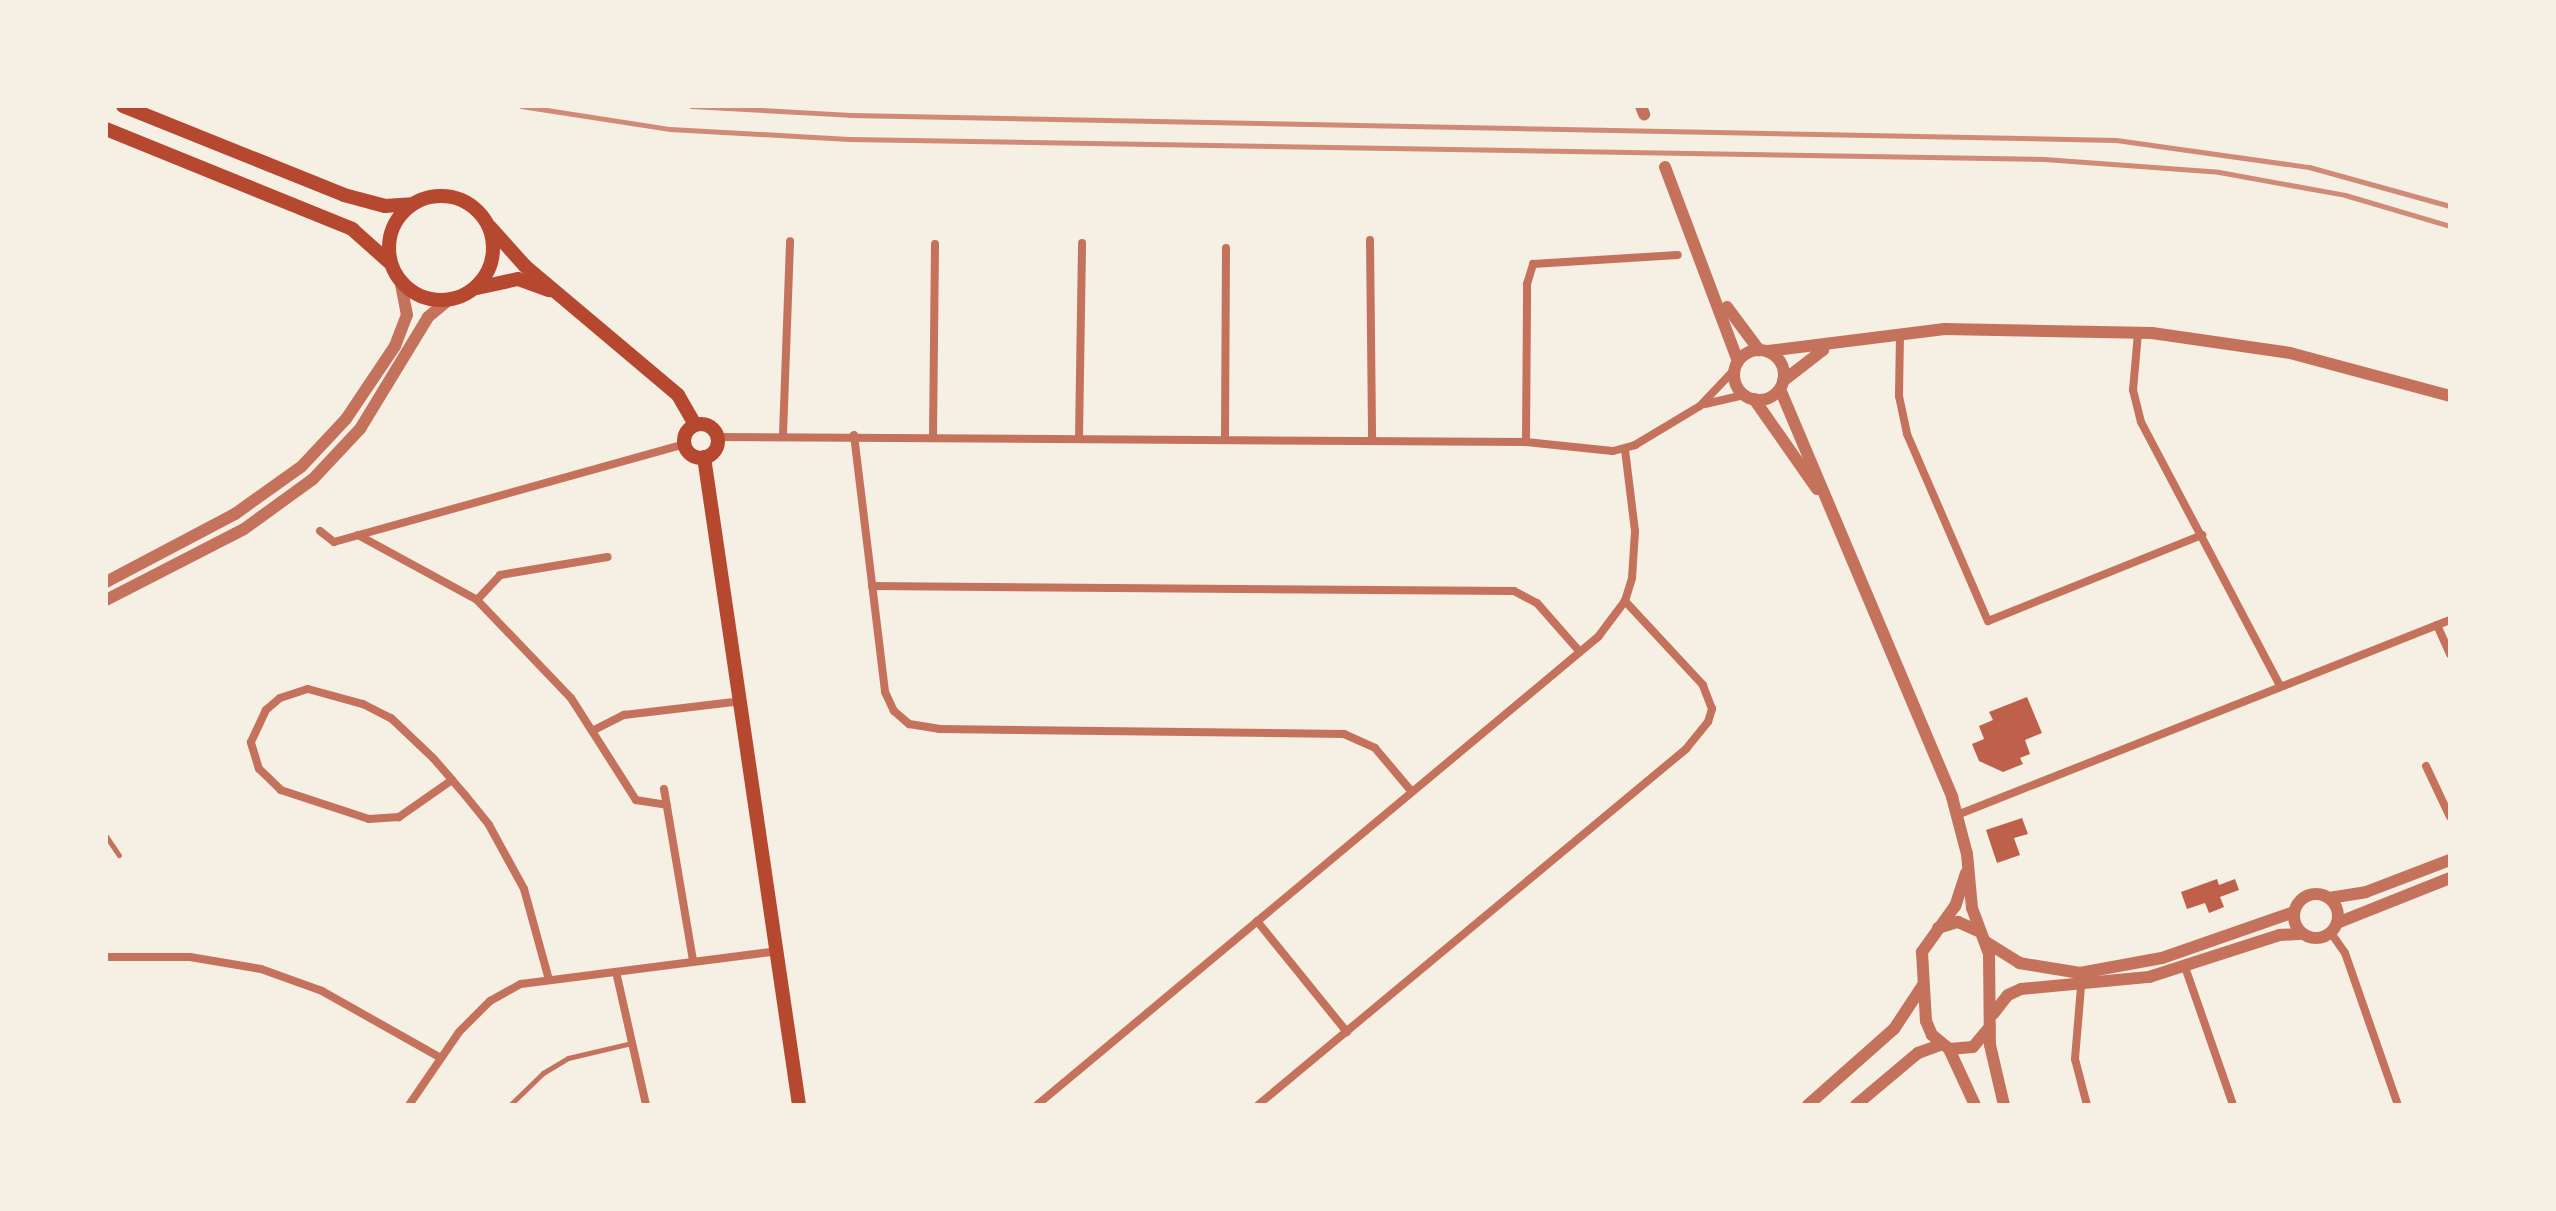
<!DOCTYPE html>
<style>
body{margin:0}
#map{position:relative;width:2556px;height:1211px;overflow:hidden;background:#f6efe4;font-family:"Nunito Sans",sans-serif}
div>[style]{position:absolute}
.building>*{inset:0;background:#bf614a}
.service>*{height:5px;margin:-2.5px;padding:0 2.5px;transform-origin:2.5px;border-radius:2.5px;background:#c5725c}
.minor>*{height:8px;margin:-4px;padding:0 4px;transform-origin:4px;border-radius:4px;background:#c5725c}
.tertiary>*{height:12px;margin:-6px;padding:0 6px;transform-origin:6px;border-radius:6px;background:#c5725c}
.tertiary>.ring{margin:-6px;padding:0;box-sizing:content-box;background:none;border:12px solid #c5725c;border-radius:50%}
.secondary>*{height:14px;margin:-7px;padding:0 7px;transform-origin:7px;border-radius:7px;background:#b5482f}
.secondary>.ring{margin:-7px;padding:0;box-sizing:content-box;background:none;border:14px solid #b5482f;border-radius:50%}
.rail>*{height:5px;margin:-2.5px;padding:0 2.5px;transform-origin:2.5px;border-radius:2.5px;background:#cf8b77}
span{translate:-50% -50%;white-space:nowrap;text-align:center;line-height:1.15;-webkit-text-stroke:6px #f6efe4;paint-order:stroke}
.frame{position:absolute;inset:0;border:108px solid #f6efe4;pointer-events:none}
</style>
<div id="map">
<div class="building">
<div style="clip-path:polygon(2027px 697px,2042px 733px,2025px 740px,2030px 754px,2020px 758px,2023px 764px,2003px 772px,1979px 761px,1972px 744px,1984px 739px,1979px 726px,1993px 720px,1989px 712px)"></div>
<div style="clip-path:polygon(2022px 818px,2028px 834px,2014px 838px,2020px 855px,1997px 863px,1986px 830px)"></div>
<div style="clip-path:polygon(2217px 879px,2219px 885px,2235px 879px,2239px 890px,2220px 897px,2224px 907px,2209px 913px,2205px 903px,2187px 909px,2181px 892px)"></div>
</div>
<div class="service">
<div style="left:106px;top:836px;width:23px;rotate:56deg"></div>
<div style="left:510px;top:1105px;width:46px;rotate:-44.1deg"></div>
<div style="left:543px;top:1073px;width:29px;rotate:-31deg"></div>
<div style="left:568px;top:1058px;width:66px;rotate:-13.2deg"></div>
</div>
<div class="minor">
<div style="left:1370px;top:240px;width:201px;rotate:89.4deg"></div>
<div style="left:2138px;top:333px;width:57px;rotate:95deg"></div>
<div style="left:2133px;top:390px;width:33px;rotate:76deg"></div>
<div style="left:2141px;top:422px;width:296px;rotate:62.2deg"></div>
<div style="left:1900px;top:336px;width:60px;rotate:91deg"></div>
<div style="left:1899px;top:396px;width:39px;rotate:78deg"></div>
<div style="left:1907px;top:434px;width:204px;rotate:66.6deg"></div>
<div style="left:1988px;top:621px;width:231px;rotate:-21.9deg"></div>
<div style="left:1705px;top:404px;width:40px;rotate:-13deg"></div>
<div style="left:783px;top:434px;width:193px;rotate:-87.9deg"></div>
<div style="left:854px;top:435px;width:259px;rotate:83.1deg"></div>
<div style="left:885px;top:692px;width:21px;rotate:65deg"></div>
<div style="left:894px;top:711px;width:20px;rotate:41deg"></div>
<div style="left:909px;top:724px;width:30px;rotate:9deg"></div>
<div style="left:939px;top:729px;width:405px;rotate:0.7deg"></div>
<div style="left:1344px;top:734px;width:34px;rotate:24deg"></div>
<div style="left:1375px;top:748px;width:57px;rotate:49.9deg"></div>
<div style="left:933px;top:436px;width:192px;rotate:-89.4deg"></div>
<div style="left:717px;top:437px;width:809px;rotate:0.35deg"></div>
<div style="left:1526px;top:442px;width:87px;rotate:5.9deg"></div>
<div style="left:1613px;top:451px;width:23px;rotate:-15deg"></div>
<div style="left:1635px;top:445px;width:76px;rotate:-31deg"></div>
<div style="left:1700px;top:406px;width:51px;rotate:-46.6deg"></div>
<div style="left:1079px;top:438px;width:195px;rotate:-89.1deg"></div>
<div style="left:1225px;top:439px;width:191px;rotate:-89.7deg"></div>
<div style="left:1526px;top:442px;width:158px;rotate:-89.6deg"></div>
<div style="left:1527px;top:284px;width:21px;rotate:-73deg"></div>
<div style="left:1533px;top:264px;width:145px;rotate:-3.6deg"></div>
<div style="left:320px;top:531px;width:18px;rotate:38deg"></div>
<div style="left:334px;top:542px;width:363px;rotate:-15.6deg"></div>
<div style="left:358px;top:535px;width:136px;rotate:28.6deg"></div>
<div style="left:477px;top:600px;width:136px;rotate:46.2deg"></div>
<div style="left:571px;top:698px;width:121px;rotate:57.5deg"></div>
<div style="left:636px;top:800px;width:31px;rotate:9deg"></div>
<div style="left:872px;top:586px;width:642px;rotate:0.45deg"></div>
<div style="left:1514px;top:591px;width:26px;rotate:28deg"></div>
<div style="left:1537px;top:603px;width:65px;rotate:48.7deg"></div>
<div style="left:477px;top:600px;width:34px;rotate:-47deg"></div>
<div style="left:500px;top:575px;width:109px;rotate:-9.5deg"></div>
<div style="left:2437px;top:625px;width:32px;rotate:66deg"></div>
<div style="left:594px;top:730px;width:34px;rotate:-27deg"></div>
<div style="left:624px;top:715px;width:119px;rotate:-6.8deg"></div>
<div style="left:2426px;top:766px;width:56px;rotate:64.8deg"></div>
<div style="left:452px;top:780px;width:65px;rotate:145.1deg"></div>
<div style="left:399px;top:817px;width:30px;rotate:176deg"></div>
<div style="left:369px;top:819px;width:93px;rotate:-161.8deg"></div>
<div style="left:281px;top:790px;width:30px;rotate:-136deg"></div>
<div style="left:259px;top:769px;width:28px;rotate:-107deg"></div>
<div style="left:251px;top:742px;width:35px;rotate:-65deg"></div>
<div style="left:266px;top:710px;width:18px;rotate:-41deg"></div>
<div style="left:280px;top:698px;width:29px;rotate:-18deg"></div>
<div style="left:308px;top:689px;width:57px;rotate:15.3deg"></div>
<div style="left:363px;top:704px;width:31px;rotate:27deg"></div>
<div style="left:391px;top:718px;width:59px;rotate:43.6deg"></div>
<div style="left:434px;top:759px;width:28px;rotate:49deg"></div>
<div style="left:452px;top:780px;width:20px;rotate:49deg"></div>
<div style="left:465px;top:795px;width:38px;rotate:51deg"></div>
<div style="left:489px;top:825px;width:73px;rotate:61.3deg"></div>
<div style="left:524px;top:889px;width:94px;rotate:74.6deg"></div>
<div style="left:664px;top:789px;width:173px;rotate:80.4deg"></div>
<div style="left:1957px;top:815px;width:530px;rotate:-21.58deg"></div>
<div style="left:1257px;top:921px;width:143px;rotate:51deg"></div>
<div style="left:2331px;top:933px;width:24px;rotate:55deg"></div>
<div style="left:2345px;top:953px;width:161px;rotate:70.8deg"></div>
<div style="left:106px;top:957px;width:84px"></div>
<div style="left:190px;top:957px;width:72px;rotate:9.6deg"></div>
<div style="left:261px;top:969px;width:65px;rotate:19.8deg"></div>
<div style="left:322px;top:991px;width:134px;rotate:29.4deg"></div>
<div style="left:2185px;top:967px;width:146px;rotate:70.8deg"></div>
<div style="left:617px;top:976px;width:132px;rotate:77.3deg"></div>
<div style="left:2081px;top:987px;width:72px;rotate:94.8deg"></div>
<div style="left:2075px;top:1059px;width:48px;rotate:75.4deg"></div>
<div style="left:409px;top:1105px;width:88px;rotate:-55.6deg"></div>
<div style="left:459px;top:1032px;width:44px;rotate:-45deg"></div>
<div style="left:490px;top:1001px;width:35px;rotate:-29deg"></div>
<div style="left:521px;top:984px;width:258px;rotate:-7.3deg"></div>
<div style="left:1037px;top:1105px;width:731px;rotate:-39.84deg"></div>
<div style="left:1598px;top:637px;width:45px;rotate:-53.1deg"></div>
<div style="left:1625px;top:601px;width:24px;rotate:-73deg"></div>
<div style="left:1632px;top:578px;width:47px;rotate:-86.3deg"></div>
<div style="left:1635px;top:531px;width:83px;rotate:-97deg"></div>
<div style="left:1258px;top:1105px;width:557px;rotate:-39.75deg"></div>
<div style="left:1686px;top:749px;width:35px;rotate:-51deg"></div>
<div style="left:1708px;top:722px;width:14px;rotate:-73deg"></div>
<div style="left:1712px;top:709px;width:26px;rotate:-111deg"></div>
<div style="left:1703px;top:685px;width:115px;rotate:-132.9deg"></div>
</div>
<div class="tertiary">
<div style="left:1641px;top:106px;width:9px;rotate:69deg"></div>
<div style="left:1665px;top:167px;width:207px;rotate:69.4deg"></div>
<div style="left:1727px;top:307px;width:54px;rotate:53.3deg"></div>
<div class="ring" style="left:1734px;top:350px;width:38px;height:38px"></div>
<div style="left:1768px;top:351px;width:178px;rotate:-7.1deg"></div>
<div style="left:1945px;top:329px;width:207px;rotate:1.1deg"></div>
<div style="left:2152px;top:333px;width:139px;rotate:8.2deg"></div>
<div style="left:2290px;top:353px;width:166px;rotate:15deg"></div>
<div style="left:1783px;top:381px;width:51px;rotate:-37.8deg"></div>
<div style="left:1780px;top:389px;width:443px;rotate:67.1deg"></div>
<div style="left:1952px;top:797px;width:59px;rotate:75.3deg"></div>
<div style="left:1967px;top:854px;width:54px;rotate:84.7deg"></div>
<div style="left:1972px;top:908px;width:49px;rotate:69.7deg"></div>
<div style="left:1989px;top:954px;width:91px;rotate:89.4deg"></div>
<div style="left:1990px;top:1045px;width:62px;rotate:76.9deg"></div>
<div style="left:1754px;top:399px;width:110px;rotate:55deg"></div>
<div style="left:106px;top:582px;width:146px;rotate:-27.8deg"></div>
<div style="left:235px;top:514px;width:82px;rotate:-35.6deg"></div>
<div style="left:302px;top:466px;width:64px;rotate:-46.9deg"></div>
<div style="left:346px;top:419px;width:88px;rotate:-56.1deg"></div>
<div style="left:395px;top:346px;width:33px;rotate:-69deg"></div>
<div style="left:407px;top:315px;width:33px;rotate:-101deg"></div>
<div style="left:106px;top:600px;width:155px;rotate:-27.2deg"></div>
<div style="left:244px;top:529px;width:85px;rotate:-35.9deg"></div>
<div style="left:313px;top:479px;width:69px;rotate:-46.8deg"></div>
<div style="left:360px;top:429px;width:131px;rotate:-58.7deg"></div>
<div style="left:428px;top:317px;width:26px;rotate:-40deg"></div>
<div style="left:1966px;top:873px;width:35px;rotate:108deg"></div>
<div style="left:1955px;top:906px;width:57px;rotate:125.7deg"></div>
<div style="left:1922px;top:952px;width:69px;rotate:86.7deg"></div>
<div style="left:1926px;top:1021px;width:15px;rotate:67deg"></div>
<div style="left:1932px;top:1035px;width:22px;rotate:39deg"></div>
<div style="left:1949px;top:1049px;width:24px;rotate:-5deg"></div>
<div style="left:1973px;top:1047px;width:26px;rotate:-50deg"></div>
<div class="ring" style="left:2294px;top:894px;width:32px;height:32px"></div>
<div style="left:2329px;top:898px;width:37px;rotate:-9deg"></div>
<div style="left:2366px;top:892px;width:90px;rotate:-20.9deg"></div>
<div style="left:2337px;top:923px;width:122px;rotate:-21.7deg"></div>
<div style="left:1938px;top:928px;width:21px;rotate:-17deg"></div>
<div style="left:1958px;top:922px;width:24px;rotate:24deg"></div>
<div style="left:1986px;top:942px;width:39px;rotate:32deg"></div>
<div style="left:2019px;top:963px;width:62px;rotate:9.3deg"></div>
<div style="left:2080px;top:973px;width:83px;rotate:-10.4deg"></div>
<div style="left:2162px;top:958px;width:140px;rotate:-19.2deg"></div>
<div style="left:1993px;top:1014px;width:24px;rotate:-52deg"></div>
<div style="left:2008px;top:995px;width:14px;rotate:-25deg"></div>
<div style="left:2021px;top:989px;width:129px;rotate:-5.4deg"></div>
<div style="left:2149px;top:977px;width:138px;rotate:-17.8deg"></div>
<div style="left:2280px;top:935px;width:22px;rotate:-3deg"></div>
<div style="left:1949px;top:1049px;width:62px;rotate:65.1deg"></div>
<div style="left:1808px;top:1105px;width:115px;rotate:-41.5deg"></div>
<div style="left:1894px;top:1029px;width:53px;rotate:-56.6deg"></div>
<div style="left:1856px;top:1105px;width:81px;rotate:-40deg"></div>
<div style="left:1918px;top:1053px;width:23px;rotate:-20deg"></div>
</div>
<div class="secondary">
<div style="left:123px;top:106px;width:238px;rotate:21.9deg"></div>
<div style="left:344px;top:195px;width:42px;rotate:15deg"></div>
<div style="left:385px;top:206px;width:27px;rotate:-4deg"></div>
<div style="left:106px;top:129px;width:266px;rotate:22.1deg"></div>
<div style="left:352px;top:229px;width:50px;rotate:41.7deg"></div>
<div class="ring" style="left:389px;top:196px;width:90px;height:90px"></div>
<div style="left:490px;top:227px;width:52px;rotate:48.1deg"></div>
<div style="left:525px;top:266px;width:200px;rotate:40.1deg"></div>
<div style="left:678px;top:395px;width:34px;rotate:60deg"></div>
<div style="left:477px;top:288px;width:42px;rotate:-12.4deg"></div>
<div style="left:518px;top:279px;width:33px;rotate:20deg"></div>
<div class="ring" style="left:684px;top:424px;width:20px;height:20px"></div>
<div style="left:704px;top:457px;width:655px;rotate:81.66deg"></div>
</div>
<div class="rail">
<div style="left:521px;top:106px;width:151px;rotate:8.8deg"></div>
<div style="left:670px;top:129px;width:179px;rotate:3.2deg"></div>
<div style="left:849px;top:139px;width:1195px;rotate:0.96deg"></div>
<div style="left:2044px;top:159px;width:175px;rotate:4.2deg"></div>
<div style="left:2219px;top:172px;width:128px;rotate:10.3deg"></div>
<div style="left:2345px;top:195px;width:109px;rotate:16.4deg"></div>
<div style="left:691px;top:106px;width:159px;rotate:3.2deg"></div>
<div style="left:850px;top:115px;width:1266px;rotate:1.13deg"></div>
<div style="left:2116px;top:140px;width:195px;rotate:8deg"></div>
<div style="left:2309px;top:167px;width:146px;rotate:15.5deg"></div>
</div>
<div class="frame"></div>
</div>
